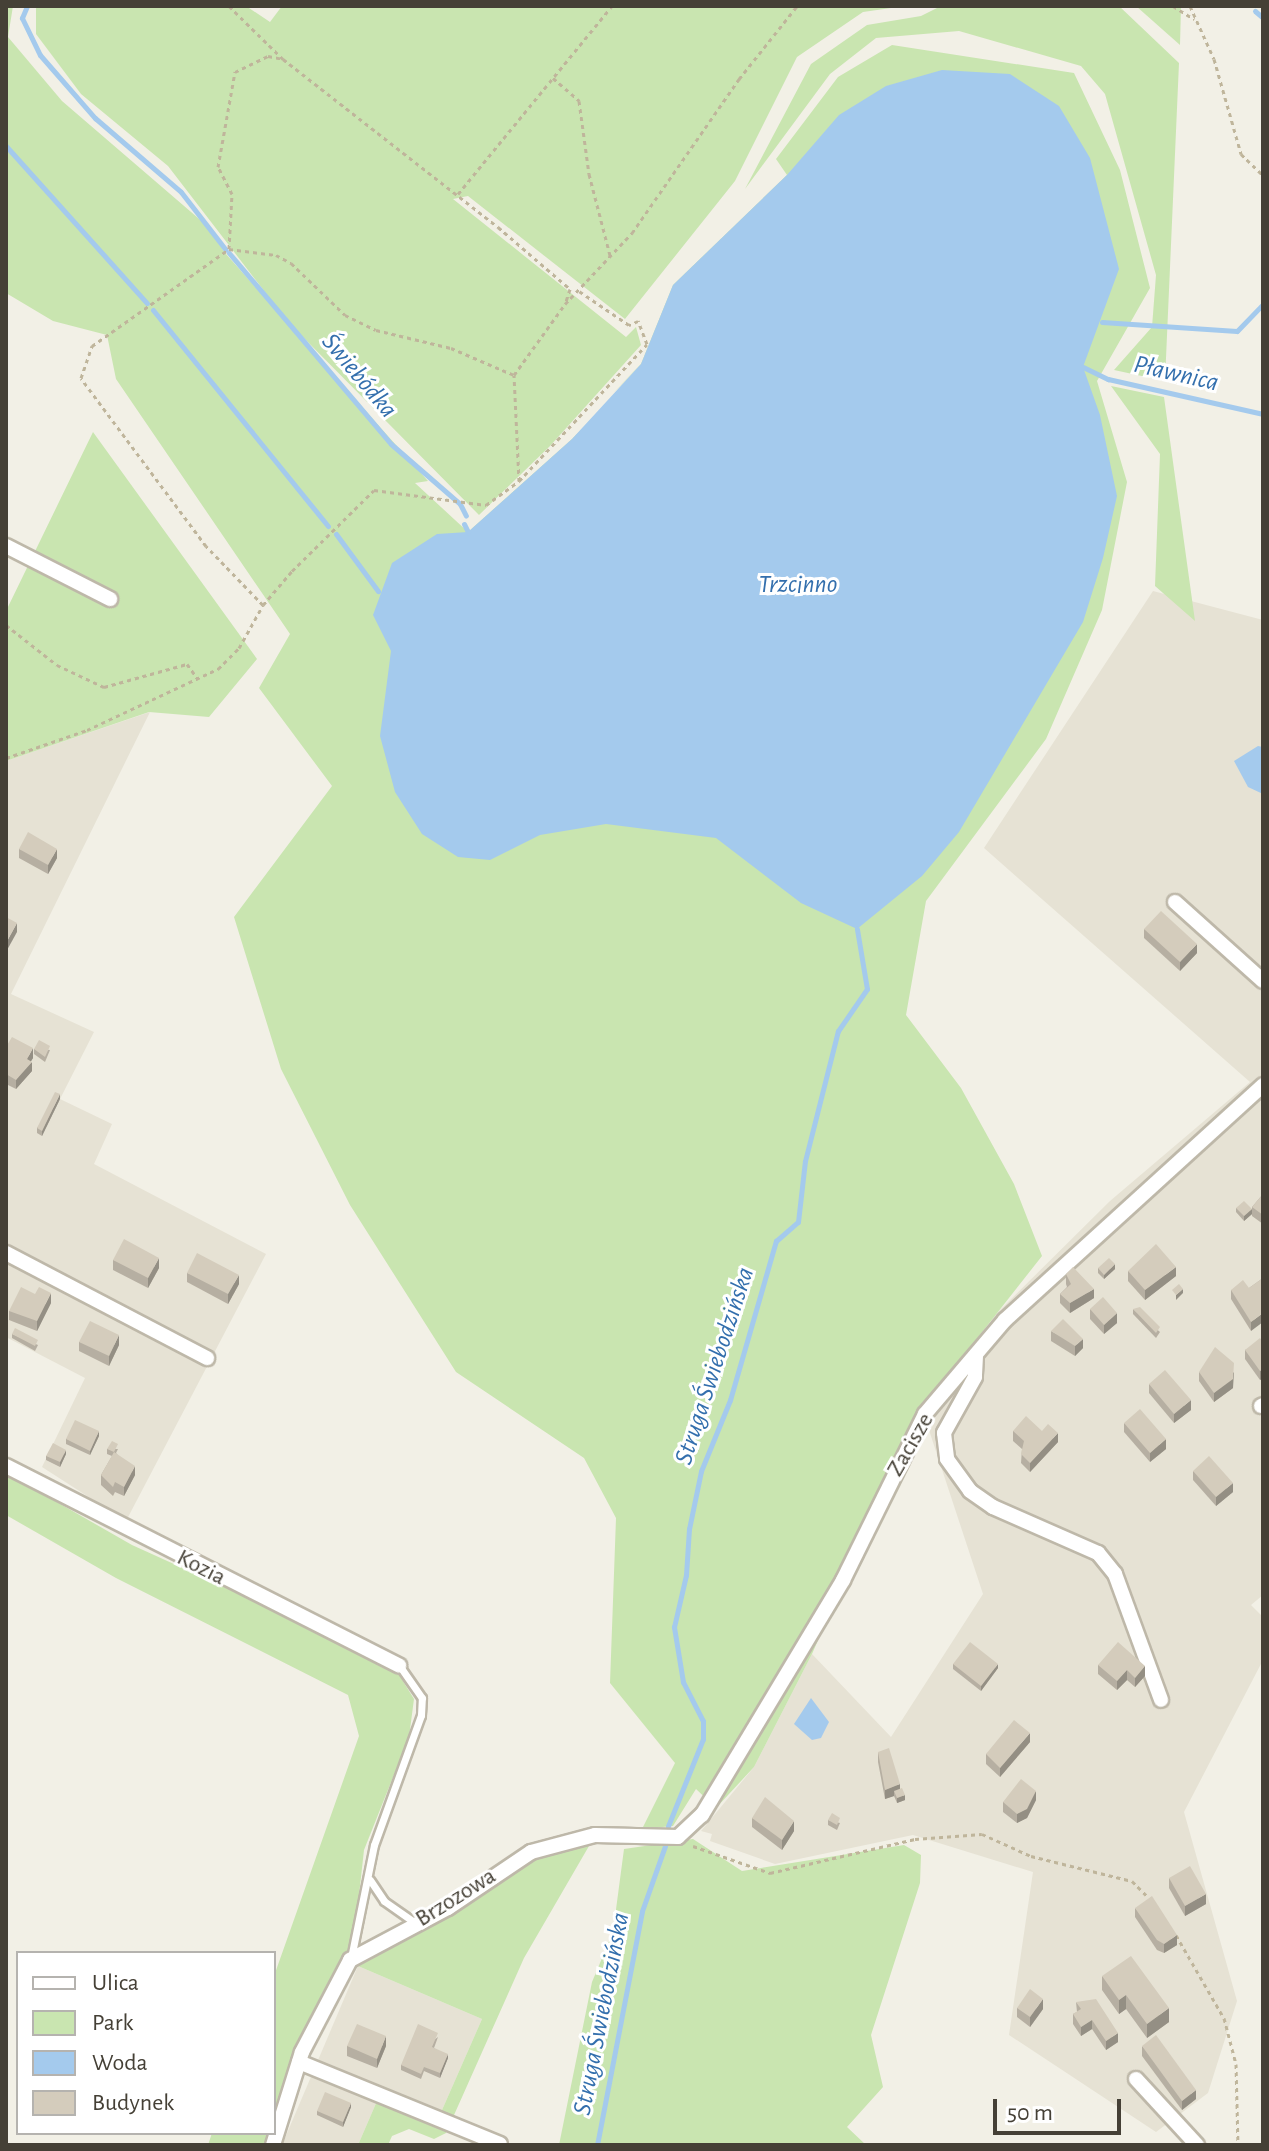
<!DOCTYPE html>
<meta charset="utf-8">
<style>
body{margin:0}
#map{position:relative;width:1269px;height:2151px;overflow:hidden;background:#f2f0e6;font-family:"Alegreya Sans",sans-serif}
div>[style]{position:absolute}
.residential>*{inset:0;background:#e6e2d4}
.green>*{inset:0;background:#c9e5b0}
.water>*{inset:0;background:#a4caed}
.stream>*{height:5px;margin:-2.5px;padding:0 2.5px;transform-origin:2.5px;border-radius:2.5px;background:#a4caed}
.path>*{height:3px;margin-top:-1.5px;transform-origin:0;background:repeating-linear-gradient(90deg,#bfb59b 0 4px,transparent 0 8px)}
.roads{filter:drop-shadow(2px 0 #beb8a9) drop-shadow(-2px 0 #beb8a9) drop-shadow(0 2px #beb8a9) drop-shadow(0 -2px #beb8a9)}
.service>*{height:7px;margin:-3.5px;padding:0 3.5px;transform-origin:3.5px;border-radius:3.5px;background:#fff}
.minor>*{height:14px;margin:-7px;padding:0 7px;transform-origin:7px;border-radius:7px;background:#fff}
.wall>*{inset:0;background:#b6afa2}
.shaded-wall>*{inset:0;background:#948f84}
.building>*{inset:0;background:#d4ccbc}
span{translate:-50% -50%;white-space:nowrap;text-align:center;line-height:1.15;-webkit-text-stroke:6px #fff;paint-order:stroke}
.street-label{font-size:24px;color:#454036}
.water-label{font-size:26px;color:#336fad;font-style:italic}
.frame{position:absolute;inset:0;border:8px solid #454036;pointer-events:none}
.legend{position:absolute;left:16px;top:1951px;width:260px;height:184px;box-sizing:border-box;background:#fff;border:2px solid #b5b3af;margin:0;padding:10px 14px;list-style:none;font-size:24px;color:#454036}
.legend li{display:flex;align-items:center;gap:16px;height:40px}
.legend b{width:40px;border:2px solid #b5b3af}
.scale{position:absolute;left:993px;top:2099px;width:128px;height:36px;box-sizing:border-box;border:4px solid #454036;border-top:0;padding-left:10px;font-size:24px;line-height:28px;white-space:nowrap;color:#454036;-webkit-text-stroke:6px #fff;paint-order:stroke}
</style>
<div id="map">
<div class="residential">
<div style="clip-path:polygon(1153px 591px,1263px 620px,1263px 1595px,1251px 1605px,1263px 1617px,1263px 1660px,1184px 1812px,1237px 2001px,1208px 2093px,1156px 2132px,1009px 2035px,1033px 1872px,913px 1835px,775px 1864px,710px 1841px,712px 1834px,701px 1831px,754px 1767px,812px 1654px,891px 1737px,983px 1594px,927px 1424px,994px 1316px,1110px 1201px,1250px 1082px,984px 848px)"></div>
<div style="clip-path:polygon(150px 712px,11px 994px,94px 1032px,60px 1099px,112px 1124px,94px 1164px,266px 1254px,126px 1521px,42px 1467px,85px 1378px,6px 1337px,6px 761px)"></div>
<div style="clip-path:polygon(358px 1966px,482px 2019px,435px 2126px,377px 2101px,358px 2145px,282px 2145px)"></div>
</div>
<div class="green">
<div style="clip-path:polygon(6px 6px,13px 6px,8px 37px,62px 101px,205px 224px,226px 254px,428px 481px,415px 483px,468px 532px,572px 439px,726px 280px,613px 393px,641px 364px,673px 285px,787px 175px,776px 159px,838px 77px,892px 45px,1074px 73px,1120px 170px,1150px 288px,1097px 381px,1127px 482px,1102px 610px,1046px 739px,926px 901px,906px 1015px,961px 1088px,1014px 1184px,1042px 1256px,916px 1416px,812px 1654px,754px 1767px,716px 1808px,696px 1789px,673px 1826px,642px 1829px,675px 1763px,610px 1683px,616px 1518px,584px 1458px,456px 1372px,350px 1205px,281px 1069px,234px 917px,332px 786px,259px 688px,290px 634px,116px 379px,107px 335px,53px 321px,6px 293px)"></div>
<div style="clip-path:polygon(36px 6px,246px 6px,270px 22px,282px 6px,905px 6px,863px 12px,797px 57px,735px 181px,625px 319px,468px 196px,453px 199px,626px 337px,636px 327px,641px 345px,550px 446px,479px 515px,288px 322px,168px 166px,81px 94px,36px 34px)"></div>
<div style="clip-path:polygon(941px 6px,1119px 6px,1179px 63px,1165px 381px,1114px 370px,1152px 327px,1156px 275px,1105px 94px,1081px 66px,959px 31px,876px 38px,830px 74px,745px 189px,811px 64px,867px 25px,921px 16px)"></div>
<div style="clip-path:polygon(1136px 6px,1181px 6px,1180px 45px)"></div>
<div style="clip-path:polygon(1111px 386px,1164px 397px,1195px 621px,1155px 586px,1160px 454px)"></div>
<div style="clip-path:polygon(93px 432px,257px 659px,209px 717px,149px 712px,6px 761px,6px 611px)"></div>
<div style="clip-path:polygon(6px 1473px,132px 1545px,368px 1652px,396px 1670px,414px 1699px,409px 1737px,364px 1850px,356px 1922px,344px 1962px,274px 2119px,274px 1976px,359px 1736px,348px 1695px,116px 1578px,6px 1515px)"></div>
<div style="clip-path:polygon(693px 1839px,742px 1871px,904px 1845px,921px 1855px,920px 1883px,871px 2035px,883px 2087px,847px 2127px,866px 2145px,559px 2145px,592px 1982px,613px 1932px,624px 1849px)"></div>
<div style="clip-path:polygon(570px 1844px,589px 1846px,524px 1958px,446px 2133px,434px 2139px,409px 2129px,392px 2136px,388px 2145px,358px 2145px,377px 2101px,435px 2126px,482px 2019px,358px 1966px,531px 1855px)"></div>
<div style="clip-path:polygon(212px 2133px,269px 2133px,265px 2145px,208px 2145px)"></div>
</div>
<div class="water">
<div style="clip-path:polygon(942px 70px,1010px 74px,1059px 106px,1090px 158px,1119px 269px,1083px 367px,1100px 415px,1117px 496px,1103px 558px,1083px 622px,959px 832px,922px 876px,857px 929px,801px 903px,716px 838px,606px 824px,540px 835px,490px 860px,458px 857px,422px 834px,395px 792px,380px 736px,391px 651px,373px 615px,392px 563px,437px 534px,468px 532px,572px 439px,641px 364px,673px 285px,787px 175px,839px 115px,886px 86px)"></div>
<div style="clip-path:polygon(1258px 746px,1263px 747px,1263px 794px,1248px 787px,1234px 761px)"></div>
<div style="clip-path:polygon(811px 1698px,829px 1722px,821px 1738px,812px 1740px,794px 1724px)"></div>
</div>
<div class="stream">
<div style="left:27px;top:6px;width:13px;rotate:113deg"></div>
<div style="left:22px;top:18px;width:41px;rotate:64.1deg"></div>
<div style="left:40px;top:55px;width:84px;rotate:48.9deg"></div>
<div style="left:95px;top:118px;width:113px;rotate:40.7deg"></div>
<div style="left:181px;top:192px;width:73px;rotate:52.2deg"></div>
<div style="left:1255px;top:11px;width:11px;rotate:41deg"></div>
<div style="left:6px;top:146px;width:211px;rotate:48.1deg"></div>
<div style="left:229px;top:253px;width:250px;rotate:49.7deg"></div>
<div style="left:391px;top:444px;width:91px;rotate:41deg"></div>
<div style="left:460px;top:504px;width:13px;rotate:63deg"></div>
<div style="left:153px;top:310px;width:278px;rotate:51deg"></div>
<div style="left:1102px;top:322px;width:135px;rotate:3.8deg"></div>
<div style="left:1237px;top:331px;width:37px;rotate:-46deg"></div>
<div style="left:1083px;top:367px;width:28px;rotate:26deg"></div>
<div style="left:1108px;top:379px;width:159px;rotate:12.7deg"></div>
<div style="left:464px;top:524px;width:9px;rotate:63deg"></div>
<div style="left:336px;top:534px;width:71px;rotate:53.6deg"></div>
<div style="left:668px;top:1826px;width:94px;rotate:-68.1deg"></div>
<div style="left:703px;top:1739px;width:18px;rotate:-90deg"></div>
<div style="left:703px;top:1721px;width:44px;rotate:-117.1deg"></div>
<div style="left:683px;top:1682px;width:56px;rotate:-99.3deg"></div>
<div style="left:674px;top:1627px;width:53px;rotate:-77deg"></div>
<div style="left:686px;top:1575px;width:46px;rotate:-86.3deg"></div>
<div style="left:689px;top:1529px;width:59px;rotate:-78.3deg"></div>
<div style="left:701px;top:1471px;width:77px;rotate:-67.8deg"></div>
<div style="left:730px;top:1400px;width:166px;rotate:-73.9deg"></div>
<div style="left:776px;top:1241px;width:29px;rotate:-41deg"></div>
<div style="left:798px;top:1222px;width:61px;rotate:-83.5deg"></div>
<div style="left:805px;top:1161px;width:134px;rotate:-75.8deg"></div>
<div style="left:838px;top:1031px;width:51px;rotate:-55.4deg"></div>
<div style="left:867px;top:989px;width:61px;rotate:-99.5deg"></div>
<div style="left:597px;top:2145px;width:238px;rotate:-79.1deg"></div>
<div style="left:642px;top:1911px;width:69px;rotate:-70.5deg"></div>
</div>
<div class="path">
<div style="left:229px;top:6px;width:76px;rotate:44.5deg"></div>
<div style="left:1173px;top:6px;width:25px;rotate:32deg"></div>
<div style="left:1190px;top:6px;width:58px;rotate:65.6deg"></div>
<div style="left:1214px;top:59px;width:99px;rotate:74.1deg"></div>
<div style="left:1241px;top:154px;width:30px;rotate:44deg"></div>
<div style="left:553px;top:78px;width:35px;rotate:41deg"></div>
<div style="left:579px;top:101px;width:74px;rotate:82.2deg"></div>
<div style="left:589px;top:174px;width:84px;rotate:75.5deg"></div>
<div style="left:458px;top:194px;width:243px;rotate:-50.7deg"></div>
<div style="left:229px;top:249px;width:47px;rotate:7.3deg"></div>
<div style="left:276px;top:255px;width:17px;rotate:28deg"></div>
<div style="left:291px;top:263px;width:75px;rotate:43.9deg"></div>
<div style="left:345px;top:315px;width:34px;rotate:26deg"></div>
<div style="left:376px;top:330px;width:77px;rotate:13.5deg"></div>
<div style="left:451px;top:348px;width:69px;rotate:23.2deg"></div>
<div style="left:519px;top:481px;width:106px;rotate:-92.7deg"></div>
<div style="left:514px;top:375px;width:87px;rotate:-54.3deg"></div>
<div style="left:565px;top:304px;width:98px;rotate:-46.7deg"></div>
<div style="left:632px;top:233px;width:188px;rotate:-55.2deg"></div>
<div style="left:739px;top:79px;width:93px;rotate:-51.5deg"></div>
<div style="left:263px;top:605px;width:82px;rotate:-134deg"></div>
<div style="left:206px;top:546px;width:209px;rotate:-126.7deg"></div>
<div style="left:81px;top:378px;width:34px;rotate:-71deg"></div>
<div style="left:92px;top:346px;width:168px;rotate:-35.3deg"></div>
<div style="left:229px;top:249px;width:55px;rotate:-86.9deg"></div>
<div style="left:232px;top:194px;width:30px;rotate:-117deg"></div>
<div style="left:218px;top:167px;width:97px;rotate:-79.9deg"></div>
<div style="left:235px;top:72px;width:37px;rotate:-26deg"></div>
<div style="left:268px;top:56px;width:15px;rotate:11deg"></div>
<div style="left:283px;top:59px;width:273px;rotate:38deg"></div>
<div style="left:498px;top:227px;width:95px;rotate:40.7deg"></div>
<div style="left:570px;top:289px;width:16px;rotate:108deg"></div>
<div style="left:6px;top:625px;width:65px;rotate:38.1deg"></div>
<div style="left:57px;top:665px;width:52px;rotate:25.1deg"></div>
<div style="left:104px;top:687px;width:86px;rotate:-15.5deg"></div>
<div style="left:187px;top:664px;width:19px;rotate:54deg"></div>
<div style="left:6px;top:758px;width:86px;rotate:-19.1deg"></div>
<div style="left:87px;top:730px;width:145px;rotate:-25deg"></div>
<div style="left:218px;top:669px;width:30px;rotate:-45deg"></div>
<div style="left:239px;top:648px;width:49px;rotate:-60.8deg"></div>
<div style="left:263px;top:605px;width:45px;rotate:-49.5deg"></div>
<div style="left:292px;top:571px;width:115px;rotate:-44.6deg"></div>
<div style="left:374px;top:490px;width:113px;rotate:7.6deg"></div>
<div style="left:486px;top:505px;width:41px;rotate:-36deg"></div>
<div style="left:519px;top:481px;width:187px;rotate:-46.9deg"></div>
<div style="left:647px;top:344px;width:25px;rotate:-111deg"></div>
<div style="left:638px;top:321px;width:10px;rotate:156deg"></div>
<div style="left:629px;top:325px;width:60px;rotate:-145.8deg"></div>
<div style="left:693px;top:1846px;width:82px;rotate:19.3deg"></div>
<div style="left:770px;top:1873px;width:149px;rotate:-13.2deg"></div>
<div style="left:915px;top:1839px;width:67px;rotate:-4.3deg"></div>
<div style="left:982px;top:1834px;width:54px;rotate:24.2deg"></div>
<div style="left:1031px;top:1856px;width:104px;rotate:13.9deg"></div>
<div style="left:1132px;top:1881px;width:27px;rotate:45deg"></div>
<div style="left:1176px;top:1935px;width:96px;rotate:60deg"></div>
<div style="left:1224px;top:2018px;width:48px;rotate:75.4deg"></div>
<div style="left:1236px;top:2064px;width:81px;rotate:88.6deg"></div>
</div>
<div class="roads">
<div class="service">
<div style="left:370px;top:1880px;width:25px;rotate:56deg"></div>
<div style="left:384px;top:1901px;width:39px;rotate:35deg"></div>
<div style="left:351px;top:1958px;width:115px;rotate:-78.5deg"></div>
<div style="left:374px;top:1845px;width:138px;rotate:-70.1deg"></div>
<div style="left:421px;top:1715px;width:17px;rotate:-87deg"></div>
<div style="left:422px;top:1698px;width:40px;rotate:-124.9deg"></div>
</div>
<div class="minor">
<div style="left:6px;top:546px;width:117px;rotate:27deg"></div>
<div style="left:1175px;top:902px;width:118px;rotate:41.9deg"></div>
<div style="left:6px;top:1253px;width:227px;rotate:27.6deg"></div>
<div style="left:976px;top:1356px;width:21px;rotate:93deg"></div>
<div style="left:975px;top:1377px;width:64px;rotate:119deg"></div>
<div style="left:944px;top:1433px;width:26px;rotate:83deg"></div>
<div style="left:947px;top:1459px;width:39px;rotate:54deg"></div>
<div style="left:970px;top:1491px;width:28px;rotate:35deg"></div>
<div style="left:993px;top:1507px;width:115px;rotate:23.7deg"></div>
<div style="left:1098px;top:1553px;width:27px;rotate:51deg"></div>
<div style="left:1115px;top:1574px;width:134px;rotate:69.9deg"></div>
<div style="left:1261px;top:1406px;width:2px;rotate:-27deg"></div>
<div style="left:6px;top:1466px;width:441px;rotate:26.9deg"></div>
<div style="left:299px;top:2062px;width:217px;rotate:22.2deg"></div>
<div style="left:1136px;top:2079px;width:90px;rotate:47.3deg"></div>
<div style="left:273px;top:2145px;width:97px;rotate:-72.7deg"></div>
<div style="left:302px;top:2052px;width:104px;rotate:-62.4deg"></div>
<div style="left:350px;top:1960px;width:111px;rotate:-28deg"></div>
<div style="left:448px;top:1908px;width:100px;rotate:-34deg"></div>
<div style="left:531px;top:1852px;width:66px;rotate:-14.9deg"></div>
<div style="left:595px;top:1835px;width:83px;rotate:1.4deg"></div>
<div style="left:678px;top:1837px;width:33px;rotate:-43deg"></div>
<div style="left:702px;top:1815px;width:274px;rotate:-59deg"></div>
<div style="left:843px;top:1580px;width:185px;rotate:-63.7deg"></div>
<div style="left:925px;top:1414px;width:123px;rotate:-49.6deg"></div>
<div style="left:1005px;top:1320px;width:349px;rotate:-42.3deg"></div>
</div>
</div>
<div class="wall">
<div style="clip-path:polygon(19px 849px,57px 858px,48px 874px,19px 858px)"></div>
<div style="clip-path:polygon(1144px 929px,1197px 953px,1180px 971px,1144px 938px)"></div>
<div style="clip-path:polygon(6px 1047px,33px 1058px,31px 1061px,32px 1071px,16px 1089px,6px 1084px)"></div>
<div style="clip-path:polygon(34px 1049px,50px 1050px,45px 1062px,34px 1054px)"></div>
<div style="clip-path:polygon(60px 1099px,42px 1136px,37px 1133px,37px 1128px)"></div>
<div style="clip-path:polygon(1263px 1194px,1263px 1224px,1252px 1216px,1252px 1214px,1244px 1221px,1236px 1212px,1236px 1208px,1252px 1209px,1252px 1207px)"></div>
<div style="clip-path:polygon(113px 1260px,159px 1268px,148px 1288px,113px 1270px)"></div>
<div style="clip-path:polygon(1098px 1268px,1115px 1269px,1104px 1279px,1098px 1273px)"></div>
<div style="clip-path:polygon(1128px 1271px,1176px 1276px,1145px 1300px,1128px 1281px)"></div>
<div style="clip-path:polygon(187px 1273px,239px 1284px,228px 1304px,187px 1282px)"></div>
<div style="clip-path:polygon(1066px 1274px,1094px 1298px,1070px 1313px,1060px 1303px,1060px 1294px,1067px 1287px,1066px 1284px)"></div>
<div style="clip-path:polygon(1263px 1278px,1251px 1331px,1231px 1299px,1231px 1290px,1249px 1288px)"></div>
<div style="clip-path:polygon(51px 1303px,37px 1331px,9px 1320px,9px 1311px)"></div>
<div style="clip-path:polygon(1090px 1309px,1117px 1323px,1104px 1334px,1090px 1319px)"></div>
<div style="clip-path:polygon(1133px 1309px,1160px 1332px,1156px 1338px,1133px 1314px)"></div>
<div style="clip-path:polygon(1051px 1331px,1083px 1348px,1075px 1356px,1051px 1341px)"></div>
<div style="clip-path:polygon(12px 1334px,38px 1345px,35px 1351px,12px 1338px)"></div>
<div style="clip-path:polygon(79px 1342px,119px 1345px,109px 1366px,79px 1351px)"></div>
<div style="clip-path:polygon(1263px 1342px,1263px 1378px,1260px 1380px,1245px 1359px,1245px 1350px)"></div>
<div style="clip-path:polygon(1199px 1372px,1233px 1388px,1214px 1402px,1199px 1381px)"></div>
<div style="clip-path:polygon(1149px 1384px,1191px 1410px,1174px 1423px,1149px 1393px)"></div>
<div style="clip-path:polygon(1124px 1423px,1166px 1449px,1150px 1462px,1124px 1432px)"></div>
<div style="clip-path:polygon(1013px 1431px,1042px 1431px,1058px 1442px,1030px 1472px,1021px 1463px,1022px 1449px,1013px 1441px)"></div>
<div style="clip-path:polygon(99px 1436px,90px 1455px,66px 1444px,66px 1439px)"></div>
<div style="clip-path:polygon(107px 1449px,118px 1449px,116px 1453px,135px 1475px,124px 1496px,115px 1492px,113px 1496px,101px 1485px,101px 1475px,112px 1456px,107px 1454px)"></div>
<div style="clip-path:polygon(66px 1454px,60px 1467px,46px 1460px,46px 1456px)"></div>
<div style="clip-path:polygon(1193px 1471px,1233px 1492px,1216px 1506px,1193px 1480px)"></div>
<div style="clip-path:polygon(953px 1664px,998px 1668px,981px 1691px,953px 1669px)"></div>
<div style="clip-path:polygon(1098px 1665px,1145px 1666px,1145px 1676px,1135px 1687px,1127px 1680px,1117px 1690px,1098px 1674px)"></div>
<div style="clip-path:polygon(1030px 1742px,1000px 1777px,986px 1764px,986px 1754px)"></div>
<div style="clip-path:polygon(878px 1752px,900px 1789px,905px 1800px,897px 1803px,894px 1796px,885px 1799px,878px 1762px)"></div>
<div style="clip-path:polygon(1036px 1800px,1027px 1818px,1017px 1823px,1003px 1812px,1003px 1802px)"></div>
<div style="clip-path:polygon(752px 1818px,794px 1831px,782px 1850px,752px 1827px)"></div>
<div style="clip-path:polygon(828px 1820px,840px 1823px,837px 1830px,828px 1825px)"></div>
<div style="clip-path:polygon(1169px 1878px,1206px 1904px,1185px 1916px,1169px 1888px)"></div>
<div style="clip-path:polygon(1135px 1908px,1177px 1945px,1164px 1953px,1157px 1950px,1135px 1917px)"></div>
<div style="clip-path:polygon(1102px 1976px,1169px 2022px,1147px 2038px,1126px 2009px,1119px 2014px,1102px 1990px)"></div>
<div style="clip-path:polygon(1076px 2002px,1118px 2042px,1106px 2050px,1092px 2029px,1081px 2036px,1073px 2024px,1073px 2014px,1077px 2012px)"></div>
<div style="clip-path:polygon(1017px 2008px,1043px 2009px,1030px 2027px,1017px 2017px)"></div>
<div style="clip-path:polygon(438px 2037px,434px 2048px,448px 2058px,440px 2078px,424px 2071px,421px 2079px,401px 2070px,401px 2065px)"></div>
<div style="clip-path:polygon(347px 2046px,386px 2046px,377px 2068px,347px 2056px)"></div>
<div style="clip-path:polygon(1142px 2046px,1196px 2099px,1182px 2110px,1142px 2056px)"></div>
<div style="clip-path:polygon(351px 2107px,343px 2127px,317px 2115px,317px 2111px)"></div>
</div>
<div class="shaded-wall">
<div style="clip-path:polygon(57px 849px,57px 858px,48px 874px,48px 865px)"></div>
<div style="clip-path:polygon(17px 923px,17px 932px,6px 952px,6px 943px)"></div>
<div style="clip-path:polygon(1197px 944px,1197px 953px,1180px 971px,1180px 962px)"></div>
<div style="clip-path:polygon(33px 1048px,33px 1058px,28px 1066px,32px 1062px,32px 1071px,16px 1089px,16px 1080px)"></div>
<div style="clip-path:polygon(60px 1094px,60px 1099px,42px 1136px,42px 1131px)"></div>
<div style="clip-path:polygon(1252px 1209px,1252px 1214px,1244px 1221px,1244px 1216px)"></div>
<div style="clip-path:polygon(159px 1258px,159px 1268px,148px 1288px,148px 1278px)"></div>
<div style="clip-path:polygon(1115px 1264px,1115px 1269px,1104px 1279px,1104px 1275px)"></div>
<div style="clip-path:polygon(1176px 1267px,1176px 1276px,1145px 1300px,1145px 1290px)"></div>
<div style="clip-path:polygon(239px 1275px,239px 1284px,228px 1304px,228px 1294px)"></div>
<div style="clip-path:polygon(1094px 1289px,1094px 1298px,1070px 1313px,1070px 1303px)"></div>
<div style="clip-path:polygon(1183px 1289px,1183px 1293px,1176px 1300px,1176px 1295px)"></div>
<div style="clip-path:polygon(51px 1293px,51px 1303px,37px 1331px,37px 1321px)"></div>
<div style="clip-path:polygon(1117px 1313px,1117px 1323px,1104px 1334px,1104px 1325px)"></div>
<div style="clip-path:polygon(1263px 1313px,1263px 1322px,1251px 1331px,1251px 1322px)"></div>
<div style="clip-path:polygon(119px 1335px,119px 1345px,109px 1366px,109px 1356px)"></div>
<div style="clip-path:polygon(1083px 1339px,1083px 1348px,1075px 1356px,1075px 1346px)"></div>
<div style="clip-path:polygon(1263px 1369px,1263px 1378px,1260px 1380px,1260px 1371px)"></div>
<div style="clip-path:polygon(1234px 1372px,1233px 1388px,1214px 1402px,1214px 1393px)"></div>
<div style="clip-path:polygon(1191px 1400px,1191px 1410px,1174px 1423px,1174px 1414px)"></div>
<div style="clip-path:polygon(99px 1431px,99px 1436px,90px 1455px,90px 1451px)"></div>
<div style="clip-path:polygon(1058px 1433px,1058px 1442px,1030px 1472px,1030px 1463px)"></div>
<div style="clip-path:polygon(1166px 1439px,1166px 1449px,1150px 1462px,1150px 1453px)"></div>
<div style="clip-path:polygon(66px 1450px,66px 1454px,60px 1467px,60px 1462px)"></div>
<div style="clip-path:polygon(135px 1466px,135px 1475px,124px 1496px,124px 1487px)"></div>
<div style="clip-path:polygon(1233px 1483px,1233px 1492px,1216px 1506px,1216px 1497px)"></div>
<div style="clip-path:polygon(998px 1664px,998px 1668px,981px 1691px,981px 1686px)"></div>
<div style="clip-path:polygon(1145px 1666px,1145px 1676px,1135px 1687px,1135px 1678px)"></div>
<div style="clip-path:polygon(1127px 1670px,1127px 1680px,1117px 1690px,1117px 1681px)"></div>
<div style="clip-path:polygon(1030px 1733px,1030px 1742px,1000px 1777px,1000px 1768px)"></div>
<div style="clip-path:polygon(900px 1784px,900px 1794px,894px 1791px,894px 1796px,885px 1799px,885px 1790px)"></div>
<div style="clip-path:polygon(1036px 1791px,1036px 1800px,1027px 1818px,1017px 1823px,1017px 1814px)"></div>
<div style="clip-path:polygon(905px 1795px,905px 1800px,897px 1803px,897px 1798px)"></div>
<div style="clip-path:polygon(794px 1821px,794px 1831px,782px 1850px,782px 1840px)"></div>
<div style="clip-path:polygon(1206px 1894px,1206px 1904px,1185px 1916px,1185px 1906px)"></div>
<div style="clip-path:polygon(1177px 1935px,1177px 1945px,1164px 1953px,1164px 1944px)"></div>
<div style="clip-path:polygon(1126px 1995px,1126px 2009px,1119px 2014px,1119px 2000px)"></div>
<div style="clip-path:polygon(1043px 1999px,1043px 2009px,1030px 2027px,1030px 2017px)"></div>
<div style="clip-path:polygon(1169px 2008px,1169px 2022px,1147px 2038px,1147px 2024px)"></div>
<div style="clip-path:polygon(1092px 2020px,1092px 2029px,1081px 2036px,1081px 2027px)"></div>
<div style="clip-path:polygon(1118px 2033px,1118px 2042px,1106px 2050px,1106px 2041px)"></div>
<div style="clip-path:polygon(386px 2036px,386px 2046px,377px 2068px,377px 2059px)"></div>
<div style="clip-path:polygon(448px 2054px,448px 2058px,440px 2078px,440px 2073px)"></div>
<div style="clip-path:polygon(1196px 2090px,1196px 2099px,1182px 2110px,1182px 2101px)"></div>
<div style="clip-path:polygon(351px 2103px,351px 2107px,343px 2127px,343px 2122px)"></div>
</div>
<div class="building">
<div style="clip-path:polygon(28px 832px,57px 849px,48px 865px,19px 849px)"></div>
<div style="clip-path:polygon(1161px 911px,1197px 944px,1180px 962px,1144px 929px)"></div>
<div style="clip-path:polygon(6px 917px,17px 923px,6px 943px)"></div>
<div style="clip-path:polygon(12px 1037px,33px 1048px,27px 1059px,32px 1062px,16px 1080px,6px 1074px,6px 1047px)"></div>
<div style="clip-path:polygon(39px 1040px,50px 1046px,45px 1057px,34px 1049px)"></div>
<div style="clip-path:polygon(55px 1092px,60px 1094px,42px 1131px,37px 1128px)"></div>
<div style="clip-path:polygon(1263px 1194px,1263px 1215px,1252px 1207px)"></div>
<div style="clip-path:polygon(1244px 1201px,1252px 1209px,1244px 1216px,1236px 1208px)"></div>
<div style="clip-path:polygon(124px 1239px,159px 1258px,148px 1278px,113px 1260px)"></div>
<div style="clip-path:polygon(1156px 1244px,1176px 1267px,1145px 1290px,1128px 1271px)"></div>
<div style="clip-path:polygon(197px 1253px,239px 1275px,228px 1294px,187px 1273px)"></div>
<div style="clip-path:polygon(1109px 1258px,1115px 1264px,1104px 1275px,1098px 1268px)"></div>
<div style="clip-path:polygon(1073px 1267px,1094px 1289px,1070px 1303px,1060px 1294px,1071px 1284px,1066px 1274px)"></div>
<div style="clip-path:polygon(1263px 1278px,1263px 1313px,1251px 1322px,1231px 1290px,1243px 1280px,1249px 1288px)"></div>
<div style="clip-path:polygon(1179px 1284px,1183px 1289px,1176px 1295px,1172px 1290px)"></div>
<div style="clip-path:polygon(21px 1287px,35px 1294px,39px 1287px,51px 1293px,37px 1321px,9px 1311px)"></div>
<div style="clip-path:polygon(1103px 1297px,1117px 1313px,1104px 1325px,1090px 1309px)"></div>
<div style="clip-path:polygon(1140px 1307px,1160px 1327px,1156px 1333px,1133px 1309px)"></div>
<div style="clip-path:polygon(1063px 1319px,1083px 1339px,1075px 1346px,1051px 1331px)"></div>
<div style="clip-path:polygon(90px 1321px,119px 1335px,109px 1356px,79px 1342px)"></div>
<div style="clip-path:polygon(15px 1328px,38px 1340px,35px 1346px,12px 1334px)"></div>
<div style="clip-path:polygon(1260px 1338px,1263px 1342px,1263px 1369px,1260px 1371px,1245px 1350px)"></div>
<div style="clip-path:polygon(1215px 1347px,1234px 1363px,1233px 1379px,1214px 1393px,1199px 1372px)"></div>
<div style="clip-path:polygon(1165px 1370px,1191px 1400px,1174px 1414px,1149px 1384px)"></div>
<div style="clip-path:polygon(1140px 1409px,1166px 1439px,1150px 1453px,1124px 1423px)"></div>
<div style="clip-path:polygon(1026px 1416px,1042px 1431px,1048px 1424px,1058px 1433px,1030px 1463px,1021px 1454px,1024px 1441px,1013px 1431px)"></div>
<div style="clip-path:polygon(75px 1420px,99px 1431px,90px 1451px,66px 1439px)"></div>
<div style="clip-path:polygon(112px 1441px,118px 1444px,114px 1452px,107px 1449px)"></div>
<div style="clip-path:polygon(53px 1443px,66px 1450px,60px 1462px,46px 1456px)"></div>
<div style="clip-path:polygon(114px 1452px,135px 1466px,124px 1487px,115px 1482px,113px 1487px,101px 1475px)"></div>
<div style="clip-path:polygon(1209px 1456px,1233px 1483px,1216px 1497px,1193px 1471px)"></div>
<div style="clip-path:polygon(970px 1642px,998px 1664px,981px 1686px,953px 1664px)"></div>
<div style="clip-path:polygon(1118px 1642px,1145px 1666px,1135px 1678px,1127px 1670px,1117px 1681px,1098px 1665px)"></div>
<div style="clip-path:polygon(1014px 1720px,1030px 1733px,1000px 1768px,986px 1754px)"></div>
<div style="clip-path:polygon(889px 1748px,900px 1784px,885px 1790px,878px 1752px)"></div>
<div style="clip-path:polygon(1021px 1779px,1036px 1791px,1027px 1809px,1017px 1814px,1003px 1802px)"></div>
<div style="clip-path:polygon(902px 1788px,905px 1795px,897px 1798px,894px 1791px)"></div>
<div style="clip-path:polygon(765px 1797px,794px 1821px,782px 1840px,752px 1818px)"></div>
<div style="clip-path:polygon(832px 1813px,840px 1818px,837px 1825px,828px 1820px)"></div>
<div style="clip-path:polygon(1190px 1866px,1206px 1894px,1185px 1906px,1169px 1878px)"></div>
<div style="clip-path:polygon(1152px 1896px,1177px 1935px,1164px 1944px,1157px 1940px,1135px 1908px)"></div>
<div style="clip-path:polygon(1131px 1956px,1169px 2008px,1147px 2024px,1126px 1995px,1119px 2000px,1102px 1976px)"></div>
<div style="clip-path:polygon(1030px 1989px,1043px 1999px,1030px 2017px,1017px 2008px)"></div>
<div style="clip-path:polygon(1096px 1999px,1118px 2033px,1106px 2041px,1092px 2020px,1081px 2027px,1073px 2014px,1081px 2009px,1076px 2002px)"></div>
<div style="clip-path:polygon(357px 2024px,386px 2036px,377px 2059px,347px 2046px)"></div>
<div style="clip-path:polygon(418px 2024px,438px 2033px,432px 2047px,448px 2054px,440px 2073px,424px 2067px,421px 2074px,401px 2065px)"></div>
<div style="clip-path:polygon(1156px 2035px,1196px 2090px,1182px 2101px,1142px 2046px)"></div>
<div style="clip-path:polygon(325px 2092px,351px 2103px,343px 2122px,317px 2111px)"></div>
</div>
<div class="street-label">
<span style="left:911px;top:1445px;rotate:-60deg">Zacisze</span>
<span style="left:201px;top:1568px;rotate:27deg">Kozia</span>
<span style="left:456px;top:1898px;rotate:-32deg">Brzozowa</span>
</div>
<div class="water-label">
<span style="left:1176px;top:374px;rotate:13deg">Pławnica</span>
<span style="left:359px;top:376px;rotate:50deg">Świebódka</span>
<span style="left:798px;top:585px">Trzcinno</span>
<span style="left:715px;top:1366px;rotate:-72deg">Struga Świebodzińska</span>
<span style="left:602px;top:2014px;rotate:-79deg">Struga Świebodzińska</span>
</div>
<div class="frame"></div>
<ul class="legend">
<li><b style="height:10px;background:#fff"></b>Ulica</li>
<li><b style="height:22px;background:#c9e5b0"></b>Park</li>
<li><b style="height:22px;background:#a4caed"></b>Woda</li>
<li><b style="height:22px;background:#d4ccbc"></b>Budynek</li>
</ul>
<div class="scale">50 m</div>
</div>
